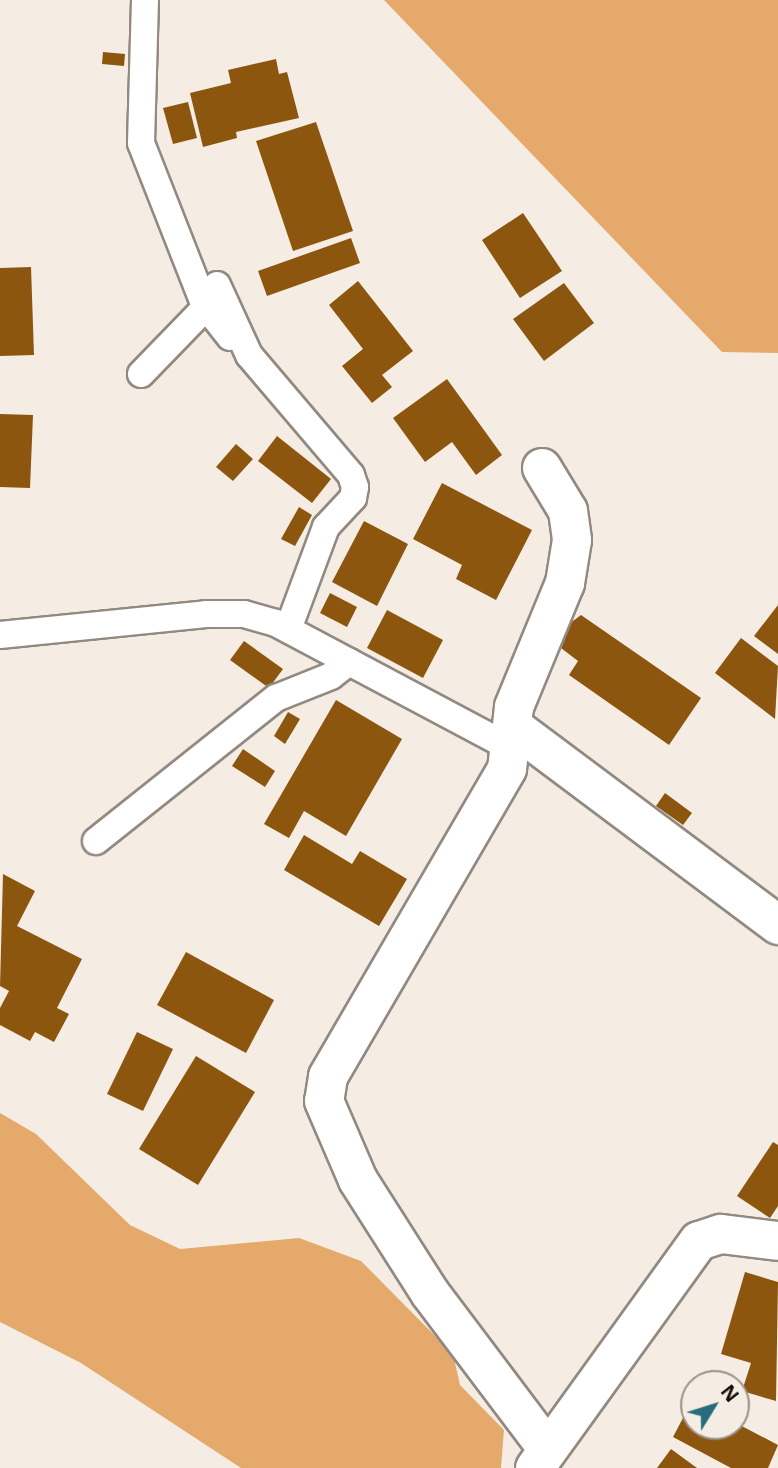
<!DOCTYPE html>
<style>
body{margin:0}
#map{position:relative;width:778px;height:1468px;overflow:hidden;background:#f5ece3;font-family:"Open Sans",sans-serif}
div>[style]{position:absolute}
.forest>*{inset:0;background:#e5aa6b}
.building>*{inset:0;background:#8c560e}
.roads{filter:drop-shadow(2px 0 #928981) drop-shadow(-2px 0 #928981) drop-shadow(0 2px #928981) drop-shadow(0 -2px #928981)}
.lane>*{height:26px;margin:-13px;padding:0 13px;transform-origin:13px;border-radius:13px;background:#fff}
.street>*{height:38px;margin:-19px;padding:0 19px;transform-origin:19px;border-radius:19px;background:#fff}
span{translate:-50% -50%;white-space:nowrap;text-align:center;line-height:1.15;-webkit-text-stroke:6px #f5ece3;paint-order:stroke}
.north{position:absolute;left:680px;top:1370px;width:70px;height:70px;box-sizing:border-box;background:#f5ece3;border:2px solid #9a938d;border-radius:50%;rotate:52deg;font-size:19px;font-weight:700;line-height:28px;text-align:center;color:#110e0b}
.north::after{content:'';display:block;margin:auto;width:24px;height:32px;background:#286d7d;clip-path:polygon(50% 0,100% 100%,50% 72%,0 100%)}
</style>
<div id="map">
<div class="forest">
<div style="clip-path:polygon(384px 0,778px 0,778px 353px,722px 352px)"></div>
<div style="clip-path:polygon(0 1113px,36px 1134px,130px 1225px,180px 1249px,299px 1238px,361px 1261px,453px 1354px,460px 1385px,504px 1430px,501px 1468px,241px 1468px,81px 1363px,0 1322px)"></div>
</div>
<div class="building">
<div style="clip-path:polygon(103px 52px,125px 54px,124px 66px,102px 64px)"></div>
<div style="clip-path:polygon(276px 59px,279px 74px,287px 72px,299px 118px,236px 132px,237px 138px,203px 147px,190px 93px,231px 83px,228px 70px)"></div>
<div style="clip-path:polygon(188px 102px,197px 138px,173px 144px,163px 108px)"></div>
<div style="clip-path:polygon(316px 122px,353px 231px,293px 251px,256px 141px)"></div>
<div style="clip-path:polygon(523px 213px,562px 271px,520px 298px,482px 240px)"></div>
<div style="clip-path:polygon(351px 238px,360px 263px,267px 296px,258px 271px)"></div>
<div style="clip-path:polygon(31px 267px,34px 355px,0 356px,0 268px)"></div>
<div style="clip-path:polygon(358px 281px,413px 351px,382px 375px,392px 387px,372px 403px,342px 366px,363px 349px,329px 305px)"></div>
<div style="clip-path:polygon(564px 283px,594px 323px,544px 361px,513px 319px)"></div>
<div style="clip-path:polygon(447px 379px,502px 455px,476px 475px,452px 442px,425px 462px,393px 418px)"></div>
<div style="clip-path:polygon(0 414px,33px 415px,30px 488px,0 487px)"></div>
<div style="clip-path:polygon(277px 436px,331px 479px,312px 503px,258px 461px)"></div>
<div style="clip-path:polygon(236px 444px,253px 459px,233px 481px,216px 467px)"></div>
<div style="clip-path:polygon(442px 483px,532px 530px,496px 600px,456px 579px,462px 565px,413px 539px)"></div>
<div style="clip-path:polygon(299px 507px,312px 515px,295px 546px,281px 539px)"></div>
<div style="clip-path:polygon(364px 521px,408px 544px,377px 606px,332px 582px)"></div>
<div style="clip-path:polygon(330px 593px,357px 607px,347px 627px,320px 613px)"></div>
<div style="clip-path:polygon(778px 605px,778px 654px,754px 636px)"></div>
<div style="clip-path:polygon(387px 610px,443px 640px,423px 678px,367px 648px)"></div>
<div style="clip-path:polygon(581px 615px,701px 698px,669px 745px,569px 675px,578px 661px,561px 648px,569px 624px)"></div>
<div style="clip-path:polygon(741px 638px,778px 666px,775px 719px,715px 673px)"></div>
<div style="clip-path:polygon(244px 641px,283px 669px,269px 688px,230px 660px)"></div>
<div style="clip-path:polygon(336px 700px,402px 739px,346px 836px,304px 811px,289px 838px,264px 824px)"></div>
<div style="clip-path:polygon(288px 712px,300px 719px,285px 744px,274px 736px)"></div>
<div style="clip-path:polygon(243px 749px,275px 771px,265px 787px,232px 766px)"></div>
<div style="clip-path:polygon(665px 793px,692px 813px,683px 825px,656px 806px)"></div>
<div style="clip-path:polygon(304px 835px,352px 864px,360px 851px,407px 879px,379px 926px,284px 870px)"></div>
<div style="clip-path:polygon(3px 874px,35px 891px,17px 926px,82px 959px,57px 1008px,69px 1014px,54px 1042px,35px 1032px,30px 1041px,0 1025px,0 1008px,9px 991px,0 986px)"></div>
<div style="clip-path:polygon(186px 952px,274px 1000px,246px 1053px,157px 1005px)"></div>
<div style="clip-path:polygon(137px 1032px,173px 1049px,143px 1111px,107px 1094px)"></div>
<div style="clip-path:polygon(196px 1056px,255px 1092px,198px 1185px,139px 1149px)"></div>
<div style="clip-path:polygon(773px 1142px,778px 1145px,778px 1206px,770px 1218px,737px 1196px)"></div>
<div style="clip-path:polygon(745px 1272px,778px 1282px,776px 1401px,742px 1391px,751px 1363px,721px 1354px)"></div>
<div style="clip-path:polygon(694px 1397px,694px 1426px,736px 1423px,778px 1445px,768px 1468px,731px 1468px,673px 1437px)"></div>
<div style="clip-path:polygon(671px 1449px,697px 1468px,657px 1468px)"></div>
</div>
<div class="roads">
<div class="lane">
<div style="left:145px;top:0;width:143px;rotate:91.6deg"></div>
<div style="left:141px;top:143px;width:173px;rotate:68.6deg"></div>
<div style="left:204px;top:304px;width:42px;rotate:51.8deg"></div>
<div style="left:217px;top:285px;width:77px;rotate:65.4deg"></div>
<div style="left:249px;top:355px;width:157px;rotate:49.6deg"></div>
<div style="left:351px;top:475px;width:13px;rotate:72deg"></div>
<div style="left:355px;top:487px;width:11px;rotate:100deg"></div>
<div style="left:353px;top:498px;width:40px;rotate:133deg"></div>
<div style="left:326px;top:527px;width:109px;rotate:110.4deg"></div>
<div style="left:141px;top:374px;width:93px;rotate:-45.9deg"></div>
<div style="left:0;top:635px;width:207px;rotate:-5.8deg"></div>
<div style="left:206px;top:614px;width:38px"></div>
<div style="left:244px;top:614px;width:33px;rotate:16deg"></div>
<div style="left:276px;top:623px;width:266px;rotate:28deg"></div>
<div style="left:96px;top:841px;width:230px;rotate:-38.5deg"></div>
<div style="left:276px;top:698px;width:59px;rotate:-21.8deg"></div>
<div style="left:331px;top:676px;width:23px;rotate:-38deg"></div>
</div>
<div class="street">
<div style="left:542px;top:468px;width:50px;rotate:58.8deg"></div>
<div style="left:568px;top:511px;width:29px;rotate:82deg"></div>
<div style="left:572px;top:540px;width:44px;rotate:99.2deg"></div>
<div style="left:565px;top:583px;width:134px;rotate:112.4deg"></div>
<div style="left:514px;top:707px;width:62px;rotate:96.4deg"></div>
<div style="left:507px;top:769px;width:356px;rotate:120.2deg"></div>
<div style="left:328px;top:1077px;width:24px;rotate:99deg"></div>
<div style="left:324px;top:1101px;width:86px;rotate:66.7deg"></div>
<div style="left:358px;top:1180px;width:134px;rotate:57.5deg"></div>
<div style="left:430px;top:1293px;width:194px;rotate:53deg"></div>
<div style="left:515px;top:728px;width:329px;rotate:36.8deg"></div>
<div style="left:535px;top:1468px;width:280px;rotate:-54.2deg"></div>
<div style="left:699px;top:1241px;width:23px;rotate:-18deg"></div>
<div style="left:721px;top:1234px;width:57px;rotate:7deg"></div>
</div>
</div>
<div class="north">N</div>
</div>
